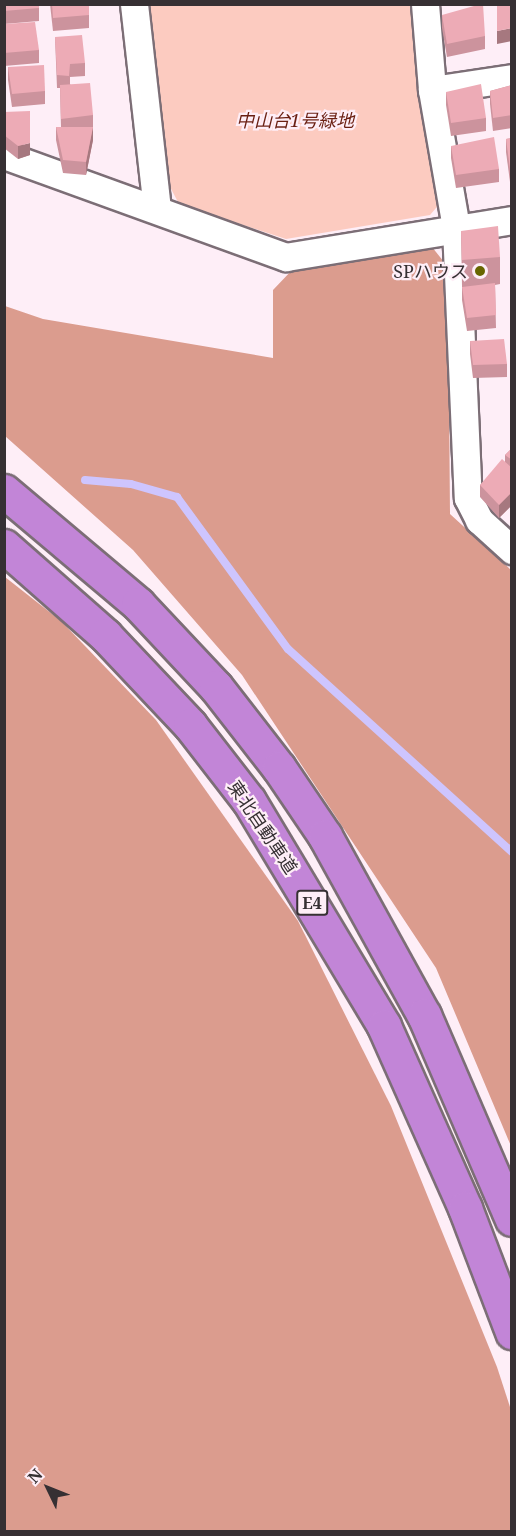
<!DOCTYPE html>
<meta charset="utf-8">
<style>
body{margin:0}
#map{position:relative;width:516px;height:1536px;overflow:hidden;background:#feeef7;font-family:"Noto Serif","Noto Sans JP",serif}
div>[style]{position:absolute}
.green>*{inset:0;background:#fccbc0}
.forest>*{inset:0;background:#db9c8e}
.stream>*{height:8px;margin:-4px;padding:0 4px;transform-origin:4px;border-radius:4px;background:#cec5fe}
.roads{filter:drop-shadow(2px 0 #7c6e76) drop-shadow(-2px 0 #7c6e76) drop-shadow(0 2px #7c6e76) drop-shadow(0 -2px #7c6e76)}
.minor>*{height:27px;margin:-13.5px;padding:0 13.5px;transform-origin:13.5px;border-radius:13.5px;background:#fff}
.motorway>*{height:33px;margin:-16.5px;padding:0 16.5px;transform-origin:16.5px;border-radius:16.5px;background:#c285d7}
.wall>*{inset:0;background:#cc939d}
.shaded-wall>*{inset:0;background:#a6787f}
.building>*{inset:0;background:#edabb6}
.dots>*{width:16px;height:16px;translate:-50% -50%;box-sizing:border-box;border:3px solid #feeef7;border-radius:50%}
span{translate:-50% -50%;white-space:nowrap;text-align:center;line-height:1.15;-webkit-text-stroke:4.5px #feeef7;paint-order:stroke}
.shield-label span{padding:2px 4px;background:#feeef7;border:2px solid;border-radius:4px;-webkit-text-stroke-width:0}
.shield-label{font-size:16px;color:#363033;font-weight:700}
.park-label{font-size:18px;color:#6a1f12;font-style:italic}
.poi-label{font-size:18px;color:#363033}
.right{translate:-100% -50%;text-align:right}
.street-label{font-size:18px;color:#363033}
.frame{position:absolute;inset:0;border:6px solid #363033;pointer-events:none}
.north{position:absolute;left:18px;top:1458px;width:60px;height:60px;-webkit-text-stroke:4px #feeef7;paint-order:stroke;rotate:313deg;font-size:16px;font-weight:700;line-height:24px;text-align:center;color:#363033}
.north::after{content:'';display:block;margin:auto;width:21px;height:27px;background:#363033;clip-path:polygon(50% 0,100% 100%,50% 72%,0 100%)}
</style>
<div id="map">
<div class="green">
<div style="clip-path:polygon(148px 5px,419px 5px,442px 201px,430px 215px,286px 239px,179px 204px,168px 183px)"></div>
</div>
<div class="forest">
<div style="clip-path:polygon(432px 247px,448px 267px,450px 514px,511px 570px,511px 1146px,436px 968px,242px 675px,133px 550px,5px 436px,5px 306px,43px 319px,273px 358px,273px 290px,294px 268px)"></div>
<div style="clip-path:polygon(5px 577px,61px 621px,156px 720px,298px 921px,391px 1106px,497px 1367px,511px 1410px,511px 1531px,5px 1531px)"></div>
</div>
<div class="stream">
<div style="left:85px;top:480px;width:46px;rotate:5deg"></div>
<div style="left:131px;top:484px;width:48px;rotate:15.8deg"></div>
<div style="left:177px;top:497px;width:188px;rotate:53.9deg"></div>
<div style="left:288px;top:649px;width:302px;rotate:42.2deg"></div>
</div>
<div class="roads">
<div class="minor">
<div style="left:134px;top:4px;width:206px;rotate:83.6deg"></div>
<div style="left:425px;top:4px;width:86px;rotate:85.3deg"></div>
<div style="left:432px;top:90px;width:140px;rotate:80.1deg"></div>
<div style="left:456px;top:228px;width:270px;rotate:87.5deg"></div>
<div style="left:468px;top:498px;width:25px;rotate:63deg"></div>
<div style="left:479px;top:520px;width:45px;rotate:42.3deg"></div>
<div style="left:432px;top:90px;width:81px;rotate:-8.5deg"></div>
<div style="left:4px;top:155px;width:300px;rotate:19.9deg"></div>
<div style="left:286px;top:257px;width:229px;rotate:-9.3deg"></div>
</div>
<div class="motorway">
<div style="left:4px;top:491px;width:175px;rotate:40.1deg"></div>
<div style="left:138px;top:604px;width:114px;rotate:46.8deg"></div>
<div style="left:216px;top:687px;width:103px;rotate:52.1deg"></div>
<div style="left:279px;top:768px;width:82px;rotate:55.9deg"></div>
<div style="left:325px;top:836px;width:205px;rotate:61.1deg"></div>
<div style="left:424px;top:1015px;width:222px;rotate:66.7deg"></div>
<div style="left:4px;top:546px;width:135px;rotate:41.4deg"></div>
<div style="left:105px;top:635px;width:124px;rotate:46.6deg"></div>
<div style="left:190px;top:725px;width:96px;rotate:52.2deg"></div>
<div style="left:249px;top:801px;width:262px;rotate:59deg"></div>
<div style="left:384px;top:1026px;width:199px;rotate:66deg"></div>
<div style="left:465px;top:1208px;width:133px;rotate:69.2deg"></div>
</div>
</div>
<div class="wall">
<div style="clip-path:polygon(4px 4px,39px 4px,39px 21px,4px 24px)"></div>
<div style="clip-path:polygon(50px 4px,89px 4px,89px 28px,53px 31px)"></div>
<div style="clip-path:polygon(442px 15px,485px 36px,485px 49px,447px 57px,442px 28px)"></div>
<div style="clip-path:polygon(4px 24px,39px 50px,39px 63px,4px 66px)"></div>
<div style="clip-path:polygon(55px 37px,85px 63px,85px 76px,70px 77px,70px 84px,93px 115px,93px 140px,86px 175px,63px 173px,56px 140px,56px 127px,61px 127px,60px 88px,57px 88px)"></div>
<div style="clip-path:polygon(8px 67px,45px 91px,45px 104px,12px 107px,8px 80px)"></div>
<div style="clip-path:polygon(512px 85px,512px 128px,493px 131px,490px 104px,490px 91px)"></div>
<div style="clip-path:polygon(446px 92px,486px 118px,486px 131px,451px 136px,446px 105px)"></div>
<div style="clip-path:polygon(4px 112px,30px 155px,18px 159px,4px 148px)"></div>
<div style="clip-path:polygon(512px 138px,512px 182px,510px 182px,506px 152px,506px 139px)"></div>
<div style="clip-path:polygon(451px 146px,499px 169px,499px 182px,456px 188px,451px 158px)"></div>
<div style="clip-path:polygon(461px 231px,500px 257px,500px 284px,495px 285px,496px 328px,467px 331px,462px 300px,462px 287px,465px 287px,462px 287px)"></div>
<div style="clip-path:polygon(470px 341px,507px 364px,507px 377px,473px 378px,470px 354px)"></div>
<div style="clip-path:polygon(512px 448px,512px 505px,499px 518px,480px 497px,480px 485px,505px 462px,505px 455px)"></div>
</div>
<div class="shaded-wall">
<div style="clip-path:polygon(512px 28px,512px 41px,497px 44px,497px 31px)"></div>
<div style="clip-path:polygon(93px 127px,93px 140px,86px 175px,86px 162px)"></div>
<div style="clip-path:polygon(30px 143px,30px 155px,18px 159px,18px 146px)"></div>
<div style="clip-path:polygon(512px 492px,512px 505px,499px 518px,499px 505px)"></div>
</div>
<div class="building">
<div style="clip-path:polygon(4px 4px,39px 4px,39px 8px,4px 11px)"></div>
<div style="clip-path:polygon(52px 4px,89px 4px,89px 15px,53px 18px)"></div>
<div style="clip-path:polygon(481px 4px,483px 4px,485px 36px,447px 44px,442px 15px)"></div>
<div style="clip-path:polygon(497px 4px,512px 4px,512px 28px,497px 31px)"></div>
<div style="clip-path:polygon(35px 22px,39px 50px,4px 53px,4px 24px)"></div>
<div style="clip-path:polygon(82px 35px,85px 63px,70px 64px,69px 76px,57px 75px,55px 37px)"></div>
<div style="clip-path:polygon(44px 65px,45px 91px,12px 94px,8px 67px)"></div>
<div style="clip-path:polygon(90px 83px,93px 115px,61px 119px,60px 85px)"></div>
<div style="clip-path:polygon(481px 84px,486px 118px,451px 123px,446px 92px)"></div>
<div style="clip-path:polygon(512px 85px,512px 115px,493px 118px,490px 91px)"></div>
<div style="clip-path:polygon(30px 111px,30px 143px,18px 146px,4px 135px,4px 112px)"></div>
<div style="clip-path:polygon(56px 127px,93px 127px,86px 162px,63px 160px)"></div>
<div style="clip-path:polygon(494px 137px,499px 169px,456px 175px,451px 146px)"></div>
<div style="clip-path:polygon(512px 138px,512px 169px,510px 169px,506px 139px)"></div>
<div style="clip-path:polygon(498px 226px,500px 257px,462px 260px,461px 231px)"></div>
<div style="clip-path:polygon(495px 283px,496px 315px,467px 318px,462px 287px)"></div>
<div style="clip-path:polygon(504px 339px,507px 364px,473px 365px,470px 341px)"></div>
<div style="clip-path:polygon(512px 448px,512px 460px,505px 455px)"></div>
<div style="clip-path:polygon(502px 459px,512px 468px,512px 492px,499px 505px,480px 485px)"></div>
</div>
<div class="dots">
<div style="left:480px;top:271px;background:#676600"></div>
</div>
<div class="shield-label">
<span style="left:312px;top:903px">E4</span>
</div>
<div class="park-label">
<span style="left:295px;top:120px">中山台1号緑地</span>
</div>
<div class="poi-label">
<span class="right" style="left:468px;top:271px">SPハウス</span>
</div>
<div class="street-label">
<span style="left:263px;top:827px;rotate:56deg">東北自動車道</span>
</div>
<div class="frame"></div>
<div class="north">N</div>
</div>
